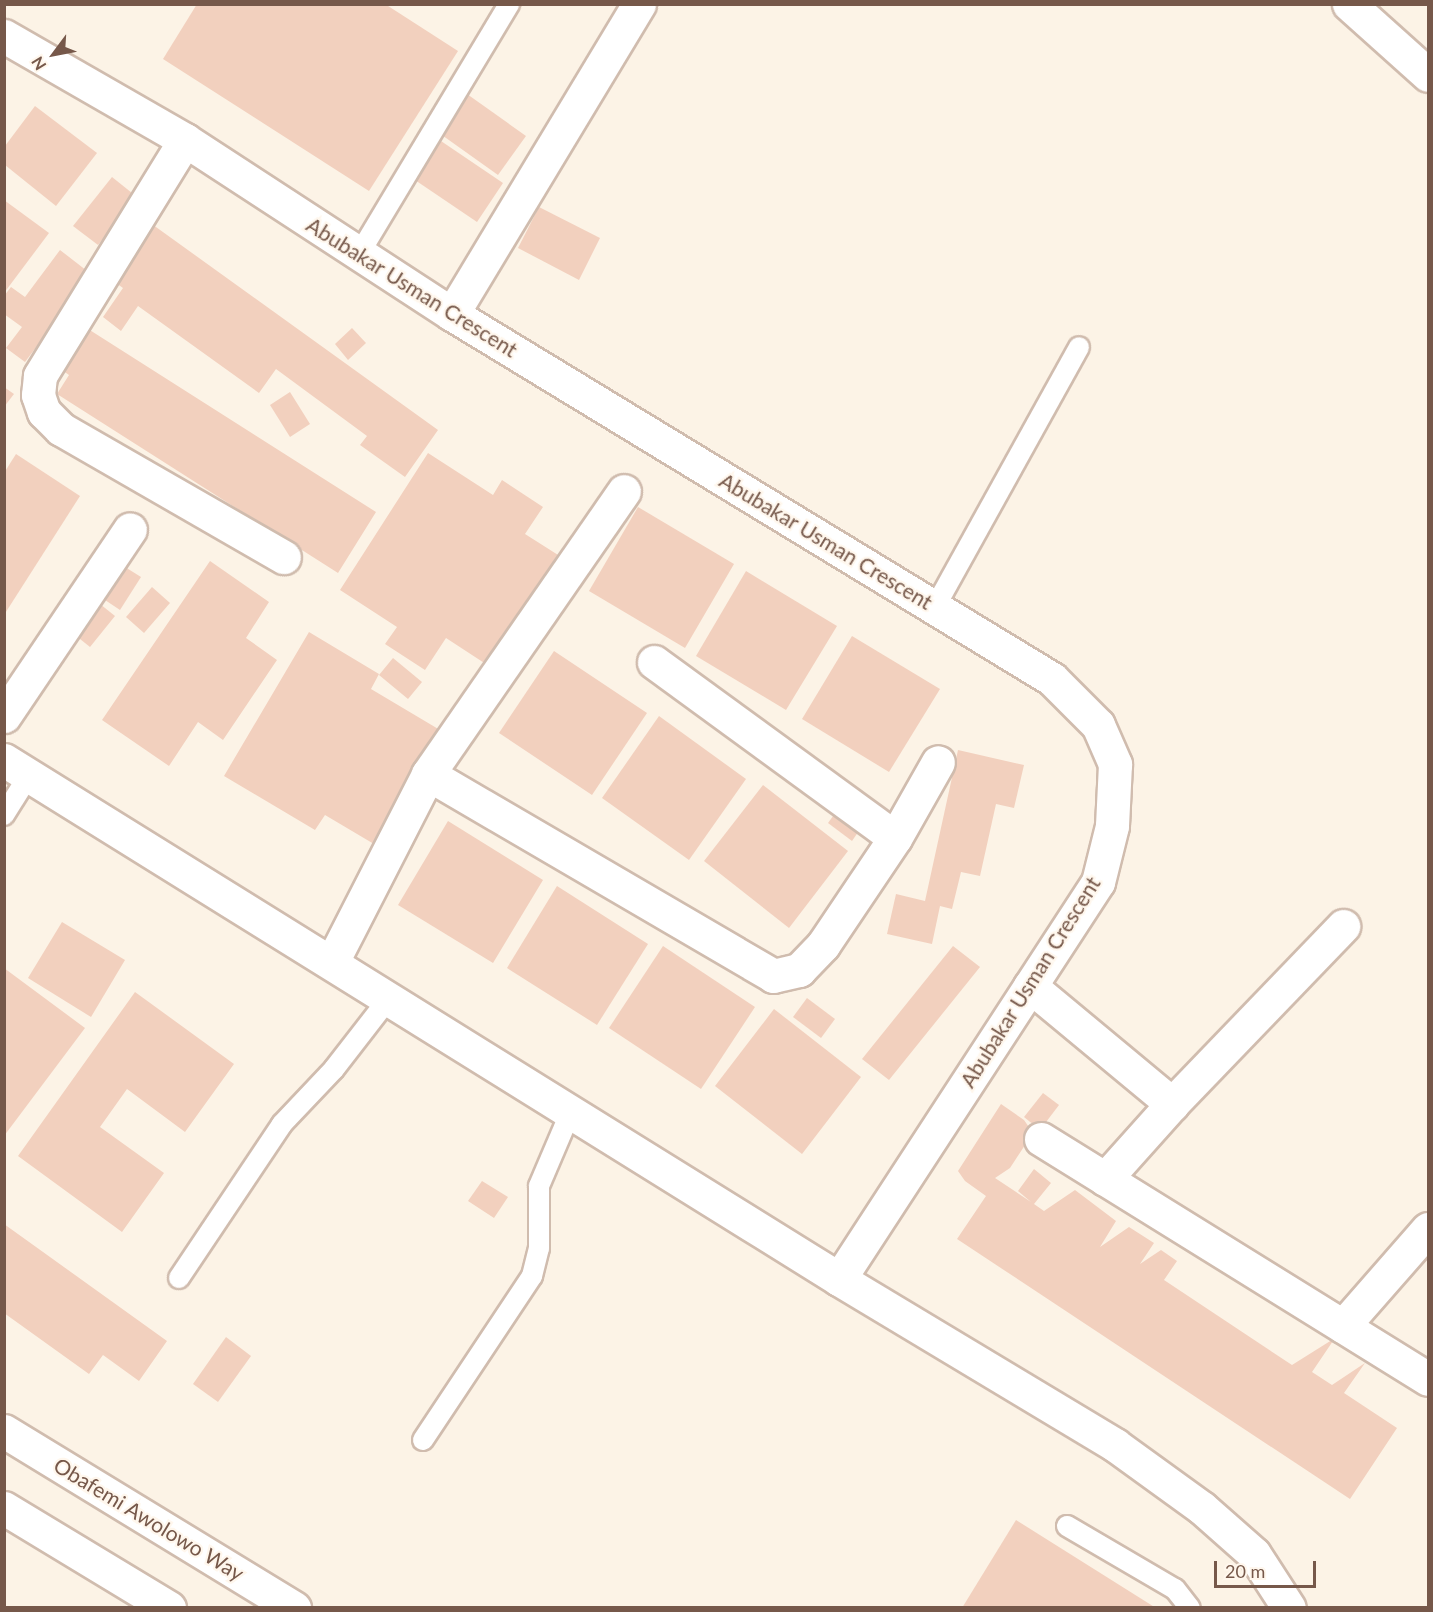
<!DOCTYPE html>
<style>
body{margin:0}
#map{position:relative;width:1433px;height:1612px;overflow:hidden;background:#fcf3e6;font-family:Lato,sans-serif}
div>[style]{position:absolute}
.building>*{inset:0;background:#f2d0be}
.roads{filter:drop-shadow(2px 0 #d0bcae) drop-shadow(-2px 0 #d0bcae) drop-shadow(0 2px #d0bcae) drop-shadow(0 -2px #d0bcae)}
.service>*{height:20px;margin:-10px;padding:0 10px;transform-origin:10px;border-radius:10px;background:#fff}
.minor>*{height:33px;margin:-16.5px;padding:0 16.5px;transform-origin:16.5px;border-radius:16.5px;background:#fff}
.secondary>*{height:33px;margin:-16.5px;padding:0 16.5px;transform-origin:16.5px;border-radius:16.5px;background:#fff}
span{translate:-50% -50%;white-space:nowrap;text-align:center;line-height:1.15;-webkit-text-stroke:4.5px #fff7ed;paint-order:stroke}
.street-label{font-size:21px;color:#76584a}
.frame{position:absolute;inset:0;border:6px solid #76584a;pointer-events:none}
.north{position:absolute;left:24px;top:24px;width:60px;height:60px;-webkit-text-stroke:4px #fff7ed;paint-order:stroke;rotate:238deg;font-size:16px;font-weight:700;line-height:24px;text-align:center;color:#76584a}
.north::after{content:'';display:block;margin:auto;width:21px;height:27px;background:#76584a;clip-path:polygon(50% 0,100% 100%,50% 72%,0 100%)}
.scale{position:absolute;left:1214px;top:1561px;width:102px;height:27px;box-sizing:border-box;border:3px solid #76584a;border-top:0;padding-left:8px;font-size:18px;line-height:21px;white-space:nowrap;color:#76584a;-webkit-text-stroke:4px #fff7ed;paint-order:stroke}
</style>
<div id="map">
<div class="building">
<div style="clip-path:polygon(197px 4px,385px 4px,458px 51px,369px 191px,163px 59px)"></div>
<div style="clip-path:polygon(467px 94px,526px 136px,498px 175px,439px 133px)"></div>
<div style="clip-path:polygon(35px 106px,97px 153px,56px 206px,5px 165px,5px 146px)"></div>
<div style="clip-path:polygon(438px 139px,503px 183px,477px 222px,412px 178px)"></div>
<div style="clip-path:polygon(112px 177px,137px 197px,98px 245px,73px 226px)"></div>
<div style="clip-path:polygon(4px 200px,49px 233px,4px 293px)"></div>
<div style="clip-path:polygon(539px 207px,600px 238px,579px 280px,518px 248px)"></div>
<div style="clip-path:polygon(149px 222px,438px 430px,405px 477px,360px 445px,367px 436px,276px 369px,259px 393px,138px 306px,121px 331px,103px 317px,123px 288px,109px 278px)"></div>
<div style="clip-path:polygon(60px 250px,91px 274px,25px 362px,6px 348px,22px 327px,4px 314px,4px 296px,11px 287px,25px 297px)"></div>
<div style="clip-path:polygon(85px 327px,376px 512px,338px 573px,57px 394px,69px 375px,59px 368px)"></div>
<div style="clip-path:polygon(352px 328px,366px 343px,348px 360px,335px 344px)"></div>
<div style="clip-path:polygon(4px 387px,14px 394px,4px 407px)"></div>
<div style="clip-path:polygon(290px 392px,310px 424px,290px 437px,270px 405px)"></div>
<div style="clip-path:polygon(428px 453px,493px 495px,502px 480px,543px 507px,525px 534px,566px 560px,495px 670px,446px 638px,425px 670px,385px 644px,397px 627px,340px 590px)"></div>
<div style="clip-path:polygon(16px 454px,80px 496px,4px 615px,4px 473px)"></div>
<div style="clip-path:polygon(638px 507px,734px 564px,685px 648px,589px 591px)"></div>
<div style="clip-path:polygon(210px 561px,269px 602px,246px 638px,277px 660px,223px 740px,198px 722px,169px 766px,102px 720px)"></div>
<div style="clip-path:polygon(117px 562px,141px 577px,120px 610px,96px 594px)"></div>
<div style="clip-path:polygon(746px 571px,837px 626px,786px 710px,696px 656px)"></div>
<div style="clip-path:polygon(152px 587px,170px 603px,144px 633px,126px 617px)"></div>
<div style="clip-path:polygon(95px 600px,115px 616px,90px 647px,70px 631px)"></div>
<div style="clip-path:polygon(309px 632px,379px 674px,371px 689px,445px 733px,379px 847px,325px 815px,315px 830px,224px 776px)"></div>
<div style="clip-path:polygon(852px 636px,940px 689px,889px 772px,802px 719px)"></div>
<div style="clip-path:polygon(554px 651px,647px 713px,592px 795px,499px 733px)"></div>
<div style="clip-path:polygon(393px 658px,422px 682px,408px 699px,379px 675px)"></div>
<div style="clip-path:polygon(659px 716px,746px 779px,689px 860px,602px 798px)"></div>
<div style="clip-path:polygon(958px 750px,1024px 765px,1014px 808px,996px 804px,980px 876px,961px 872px,952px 909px,940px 906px,932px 944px,887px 934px,896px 894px,925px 901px)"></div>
<div style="clip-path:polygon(763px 785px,848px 851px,789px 928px,704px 861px)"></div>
<div style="clip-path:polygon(841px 805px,865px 822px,852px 841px,828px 823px)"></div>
<div style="clip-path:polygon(448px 821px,543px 880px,493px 963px,398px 905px)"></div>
<div style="clip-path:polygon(557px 886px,648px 944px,597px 1025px,507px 968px)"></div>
<div style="clip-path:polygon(62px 922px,125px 960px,91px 1017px,28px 978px)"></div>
<div style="clip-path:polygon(663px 946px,755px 1007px,701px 1089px,609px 1028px)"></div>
<div style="clip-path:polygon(953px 946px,980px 967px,889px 1080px,862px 1059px)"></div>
<div style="clip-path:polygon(4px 968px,85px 1028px,4px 1136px)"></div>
<div style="clip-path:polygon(135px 992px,234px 1064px,185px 1132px,127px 1089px,100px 1127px,164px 1173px,122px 1232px,18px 1156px)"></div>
<div style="clip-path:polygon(807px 998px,835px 1019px,821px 1038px,793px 1017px)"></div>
<div style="clip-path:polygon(774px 1009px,861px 1077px,802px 1154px,715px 1086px)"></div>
<div style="clip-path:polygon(1043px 1093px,1059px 1105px,1040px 1130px,1024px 1117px)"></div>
<div style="clip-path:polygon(1001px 1104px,1024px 1120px,1033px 1133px,1010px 1168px,995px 1178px,1031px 1202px,1018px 1191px,1034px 1169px,1051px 1183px,1034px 1204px,1044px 1211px,1075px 1190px,1116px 1221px,1100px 1247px,1129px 1227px,1154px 1243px,1140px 1264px,1161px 1250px,1177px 1261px,1164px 1280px,1292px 1365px,1335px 1338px,1312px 1372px,1332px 1385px,1365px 1363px,1344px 1393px,1397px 1428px,1350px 1499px,957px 1239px,986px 1196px,965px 1181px,958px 1171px)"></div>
<div style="clip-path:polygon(482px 1181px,508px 1197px,494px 1218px,468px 1201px)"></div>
<div style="clip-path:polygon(4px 1224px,167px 1341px,139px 1381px,103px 1355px,89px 1374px,4px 1313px)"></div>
<div style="clip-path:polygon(226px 1337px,251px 1356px,218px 1402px,193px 1384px)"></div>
<div style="clip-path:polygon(1016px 1520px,1156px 1608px,962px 1608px)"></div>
</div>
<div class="roads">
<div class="service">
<div style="left:359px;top:254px;width:292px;rotate:-59deg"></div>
<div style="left:935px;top:607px;width:297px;rotate:-61deg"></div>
<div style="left:4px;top:815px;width:47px;rotate:-58deg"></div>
<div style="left:179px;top:1278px;width:185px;rotate:-56.2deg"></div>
<div style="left:282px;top:1124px;width:76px;rotate:-46.6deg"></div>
<div style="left:334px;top:1069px;width:90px;rotate:-52.2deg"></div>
<div style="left:423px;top:1440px;width:197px;rotate:-56.4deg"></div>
<div style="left:532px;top:1276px;width:29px;rotate:-76deg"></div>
<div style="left:539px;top:1248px;width:62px;rotate:-90deg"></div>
<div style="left:539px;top:1186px;width:82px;rotate:-66.9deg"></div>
<div style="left:1067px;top:1526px;width:125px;rotate:30.3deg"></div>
<div style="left:1175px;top:1589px;width:24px;rotate:52deg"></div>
</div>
<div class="minor">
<div style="left:1349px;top:4px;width:106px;rotate:41.9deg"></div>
<div style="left:4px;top:36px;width:209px;rotate:29.9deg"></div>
<div style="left:185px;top:140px;width:319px;rotate:33.1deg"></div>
<div style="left:452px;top:314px;width:702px;rotate:31.31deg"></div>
<div style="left:1052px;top:679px;width:65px;rotate:45deg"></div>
<div style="left:1098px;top:725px;width:43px;rotate:66.4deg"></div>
<div style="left:1115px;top:764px;width:62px;rotate:92.8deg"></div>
<div style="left:1112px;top:826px;width:58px;rotate:104deg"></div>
<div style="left:1098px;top:882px;width:474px;rotate:123.1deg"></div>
<div style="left:185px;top:140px;width:277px;rotate:121.6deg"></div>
<div style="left:40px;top:376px;width:19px;rotate:96deg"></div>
<div style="left:38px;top:395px;width:18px;rotate:71deg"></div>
<div style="left:44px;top:412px;width:24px;rotate:45deg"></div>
<div style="left:61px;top:429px;width:257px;rotate:29.9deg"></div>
<div style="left:452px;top:314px;width:362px;rotate:-58.9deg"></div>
<div style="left:654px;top:662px;width:298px;rotate:36.1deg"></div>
<div style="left:4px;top:716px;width:225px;rotate:-56deg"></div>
<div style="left:4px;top:760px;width:983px;rotate:31.86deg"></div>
<div style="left:839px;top:1279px;width:322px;rotate:31deg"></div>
<div style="left:1115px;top:1445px;width:107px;rotate:35.9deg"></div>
<div style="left:1202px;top:1508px;width:69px;rotate:41.5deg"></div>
<div style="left:1254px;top:1554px;width:64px;rotate:57.1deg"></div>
<div style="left:428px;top:774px;width:400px;rotate:30.3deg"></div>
<div style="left:773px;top:976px;width:27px;rotate:-13deg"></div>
<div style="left:799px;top:970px;width:35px;rotate:-46deg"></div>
<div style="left:823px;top:945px;width:129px;rotate:-56.1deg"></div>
<div style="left:895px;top:838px;width:87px;rotate:-60.5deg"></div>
<div style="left:332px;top:962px;width:211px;rotate:-62.9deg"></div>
<div style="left:428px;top:774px;width:344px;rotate:-55.3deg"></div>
<div style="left:1030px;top:986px;width:185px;rotate:39.7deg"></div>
<div style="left:1041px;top:1139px;width:455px;rotate:31.8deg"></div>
<div style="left:1105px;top:1179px;width:101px;rotate:-48.2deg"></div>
<div style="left:1172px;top:1104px;width:247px;rotate:-46.1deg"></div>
<div style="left:1343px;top:1326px;width:129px;rotate:-48.8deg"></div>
</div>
<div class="secondary">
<div style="left:4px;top:1431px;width:340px;rotate:31.4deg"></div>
<div style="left:4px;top:1508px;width:193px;rotate:31.2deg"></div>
</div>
</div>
<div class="street-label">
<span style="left:412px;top:287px;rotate:32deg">Abubakar Usman Crescent</span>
<span style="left:826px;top:541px;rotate:31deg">Abubakar Usman Crescent</span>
<span style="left:1030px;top:982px;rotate:-58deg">Abubakar Usman Crescent</span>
<span style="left:149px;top:1519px;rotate:31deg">Obafemi Awolowo Way</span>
</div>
<div class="frame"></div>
<div class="north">N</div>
<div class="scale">20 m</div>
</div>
